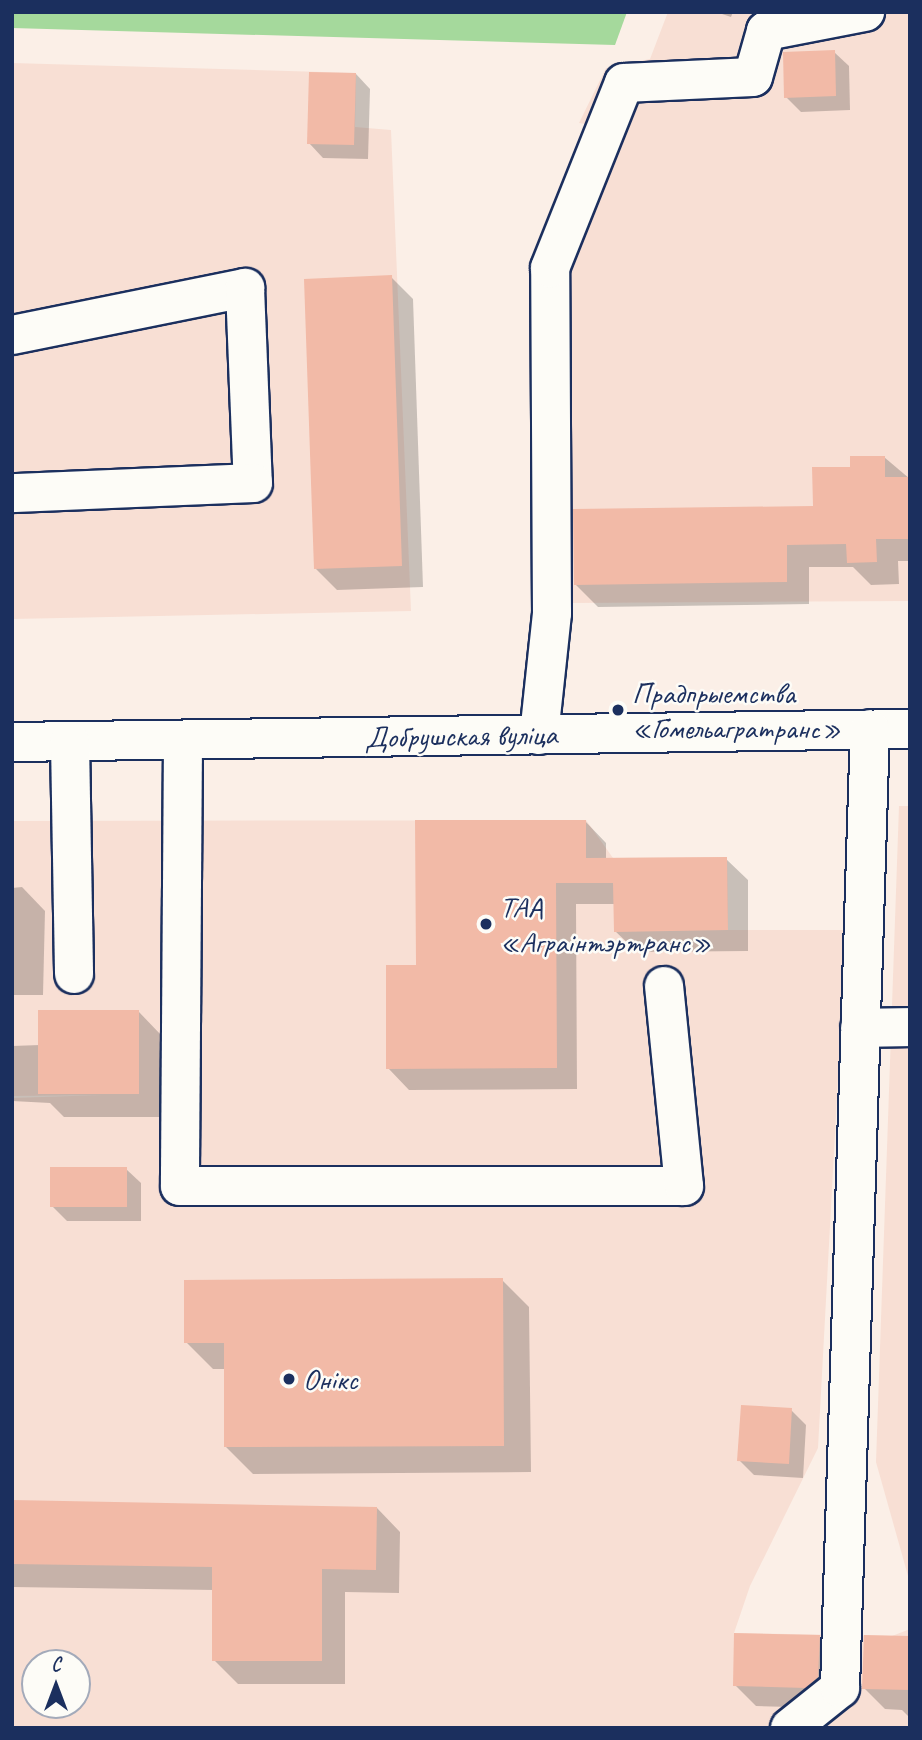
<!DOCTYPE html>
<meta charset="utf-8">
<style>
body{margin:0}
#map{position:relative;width:922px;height:1740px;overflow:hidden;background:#fbefe7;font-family:Caveat,sans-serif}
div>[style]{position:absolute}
.built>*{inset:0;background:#f8dfd4}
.green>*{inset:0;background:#a5d99c}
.shadow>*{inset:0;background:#0003}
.building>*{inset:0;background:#f2baa7}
.roads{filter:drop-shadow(2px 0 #1b2f5e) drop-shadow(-2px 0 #1b2f5e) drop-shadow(0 2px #1b2f5e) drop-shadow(0 -2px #1b2f5e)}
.minor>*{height:38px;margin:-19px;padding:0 19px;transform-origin:19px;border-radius:19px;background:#fdfcf7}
.dots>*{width:19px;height:19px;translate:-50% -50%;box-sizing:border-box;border:4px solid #fdfcf7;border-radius:50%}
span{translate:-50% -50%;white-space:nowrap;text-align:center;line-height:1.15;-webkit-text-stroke:5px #fdfcf7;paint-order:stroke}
.poi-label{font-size:30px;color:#1b2f5e}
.left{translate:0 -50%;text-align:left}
.street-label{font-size:30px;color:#1b2f5e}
.frame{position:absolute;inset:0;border:14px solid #1b2f5e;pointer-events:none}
.north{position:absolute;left:21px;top:1649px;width:70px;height:70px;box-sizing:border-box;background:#fdfcf7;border:2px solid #a3aaba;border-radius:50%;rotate:0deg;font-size:19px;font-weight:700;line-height:28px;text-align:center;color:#1b2f5e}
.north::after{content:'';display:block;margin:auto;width:24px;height:32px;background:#1b2f5e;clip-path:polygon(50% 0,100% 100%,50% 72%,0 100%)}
</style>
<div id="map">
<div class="built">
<div style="clip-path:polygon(668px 12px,910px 12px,910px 601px,570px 603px,570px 260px,622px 130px,579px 123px,606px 68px,650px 59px)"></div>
<div style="clip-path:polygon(12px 63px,356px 73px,355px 127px,391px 130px,411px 611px,12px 619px)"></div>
<div style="clip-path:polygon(899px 806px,910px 806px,910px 1583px,876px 1462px)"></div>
<div style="clip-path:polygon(evenodd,586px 820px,613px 858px,727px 857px,728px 930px,846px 930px,818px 1448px,750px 1586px,734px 1633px,892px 1636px,910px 1629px,910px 1728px,12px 1728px,12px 1098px,102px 1095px,12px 1096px,12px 821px,586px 820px,35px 1663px,77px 1663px,77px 1705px,35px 1705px,35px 1663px)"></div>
</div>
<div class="green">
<div style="clip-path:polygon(12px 12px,627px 12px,615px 45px,12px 28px)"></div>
</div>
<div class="shadow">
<div style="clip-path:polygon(716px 12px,733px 12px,731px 17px)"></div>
<div style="clip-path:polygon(834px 52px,849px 66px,850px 110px,801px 112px,786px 97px)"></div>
<div style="clip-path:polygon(356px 74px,370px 89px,368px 159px,323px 158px,309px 143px)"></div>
<div style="clip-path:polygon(391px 277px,413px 299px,423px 587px,337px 590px,316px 569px)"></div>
<div style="clip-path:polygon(884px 457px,910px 479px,910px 561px,898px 561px,899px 584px,871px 585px,853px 567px,809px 567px,809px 604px,598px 607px,575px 584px,814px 508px,852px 469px)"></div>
<div style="clip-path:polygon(585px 821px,606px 843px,606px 860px,726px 859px,748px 880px,748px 951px,637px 952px,615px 931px,615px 904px,576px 904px,577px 1089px,409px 1090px,388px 1068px,418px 967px)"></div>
<div style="clip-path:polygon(22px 887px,45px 911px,43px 995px,12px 995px,12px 888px)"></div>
<div style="clip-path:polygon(139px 1012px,162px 1036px,162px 1117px,64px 1117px,50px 1103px,12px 1101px,12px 1046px,40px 1045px)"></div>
<div style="clip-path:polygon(126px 1169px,141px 1183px,141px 1221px,67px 1221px,52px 1206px)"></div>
<div style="clip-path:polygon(502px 1280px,529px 1307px,531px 1472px,253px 1474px,226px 1447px,226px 1369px,213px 1369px,186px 1342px)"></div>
<div style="clip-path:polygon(791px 1410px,806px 1425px,803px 1478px,754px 1475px,739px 1460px)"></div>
<div style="clip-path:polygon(12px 1501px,377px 1508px,400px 1532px,399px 1593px,345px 1592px,345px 1684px,238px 1684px,214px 1660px,214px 1590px,12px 1587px)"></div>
<div style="clip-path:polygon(819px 1637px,840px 1658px,827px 1708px,756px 1706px,735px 1685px)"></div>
<div style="clip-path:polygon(910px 1638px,910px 1718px,902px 1710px,885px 1709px,864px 1688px)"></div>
</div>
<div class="building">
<div style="clip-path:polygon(835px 50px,836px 96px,784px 98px,783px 52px)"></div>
<div style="clip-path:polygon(309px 72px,356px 73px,354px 145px,307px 144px)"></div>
<div style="clip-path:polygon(392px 275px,402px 566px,314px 569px,304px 279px)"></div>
<div style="clip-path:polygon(850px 456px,885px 456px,885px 477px,910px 477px,910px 539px,876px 539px,877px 562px,847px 563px,846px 544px,787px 545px,787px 582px,574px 585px,573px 509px,813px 506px,812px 467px,850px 467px)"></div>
<div style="clip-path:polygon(415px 820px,586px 820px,586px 858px,727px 857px,728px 930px,614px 932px,613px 883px,556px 883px,557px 1068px,386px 1069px,386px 965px,416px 965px)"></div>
<div style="clip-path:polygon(38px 1010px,139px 1010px,139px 1094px,38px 1094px)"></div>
<div style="clip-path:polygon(50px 1167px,127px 1167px,127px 1207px,50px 1207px)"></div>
<div style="clip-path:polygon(503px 1278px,504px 1446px,224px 1447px,224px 1343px,184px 1343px,184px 1280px)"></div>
<div style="clip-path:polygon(741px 1405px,792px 1408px,789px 1464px,737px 1461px)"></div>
<div style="clip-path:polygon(12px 1500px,377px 1507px,376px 1570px,322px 1569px,322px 1661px,212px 1661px,212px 1567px,12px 1564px)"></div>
<div style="clip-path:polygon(734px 1633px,820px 1635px,818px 1677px,806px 1688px,733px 1686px)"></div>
<div style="clip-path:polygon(864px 1635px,910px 1636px,910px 1690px,862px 1689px)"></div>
</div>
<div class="roads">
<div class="minor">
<div style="left:12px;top:335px;width:238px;rotate:-11.4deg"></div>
<div style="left:245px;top:288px;width:195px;rotate:87.7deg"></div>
<div style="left:253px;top:483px;width:241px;rotate:177.6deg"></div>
<div style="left:539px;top:735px;width:123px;rotate:-83.9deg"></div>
<div style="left:552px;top:613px;width:345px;rotate:-90.3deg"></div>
<div style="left:550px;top:268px;width:199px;rotate:-68.2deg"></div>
<div style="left:624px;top:83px;width:129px;rotate:-2.7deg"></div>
<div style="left:753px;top:77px;width:48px;rotate:-74.2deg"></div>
<div style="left:766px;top:31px;width:101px;rotate:-10.9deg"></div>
<div style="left:183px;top:741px;width:445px;rotate:90.4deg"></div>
<div style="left:180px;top:1186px;width:504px"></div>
<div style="left:684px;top:1186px;width:201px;rotate:-95.7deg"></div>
<div style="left:12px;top:742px;width:898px;rotate:-0.83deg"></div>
<div style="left:70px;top:742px;width:232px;rotate:89deg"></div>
<div style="left:860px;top:1028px;width:50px;rotate:-1.1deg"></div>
<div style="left:790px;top:1728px;width:64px;rotate:-38.7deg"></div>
<div style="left:840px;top:1688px;width:959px;rotate:-88.21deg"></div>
</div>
</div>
<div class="dots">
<div style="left:618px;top:710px;background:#1b2f5e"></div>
<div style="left:486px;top:924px;background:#1b2f5e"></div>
<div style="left:289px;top:1379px;background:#1b2f5e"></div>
</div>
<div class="poi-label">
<span class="left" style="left:632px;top:710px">Прадпрыемства<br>«Гомельагратранс»</span>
<span class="left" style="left:500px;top:924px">ТАА<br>«Аграінтэртранс»</span>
<span class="left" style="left:303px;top:1379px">Онікс</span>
</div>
<div class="street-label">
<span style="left:461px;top:736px;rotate:-1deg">Добрушская вуліца</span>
</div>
<div class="frame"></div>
<div class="north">С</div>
</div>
